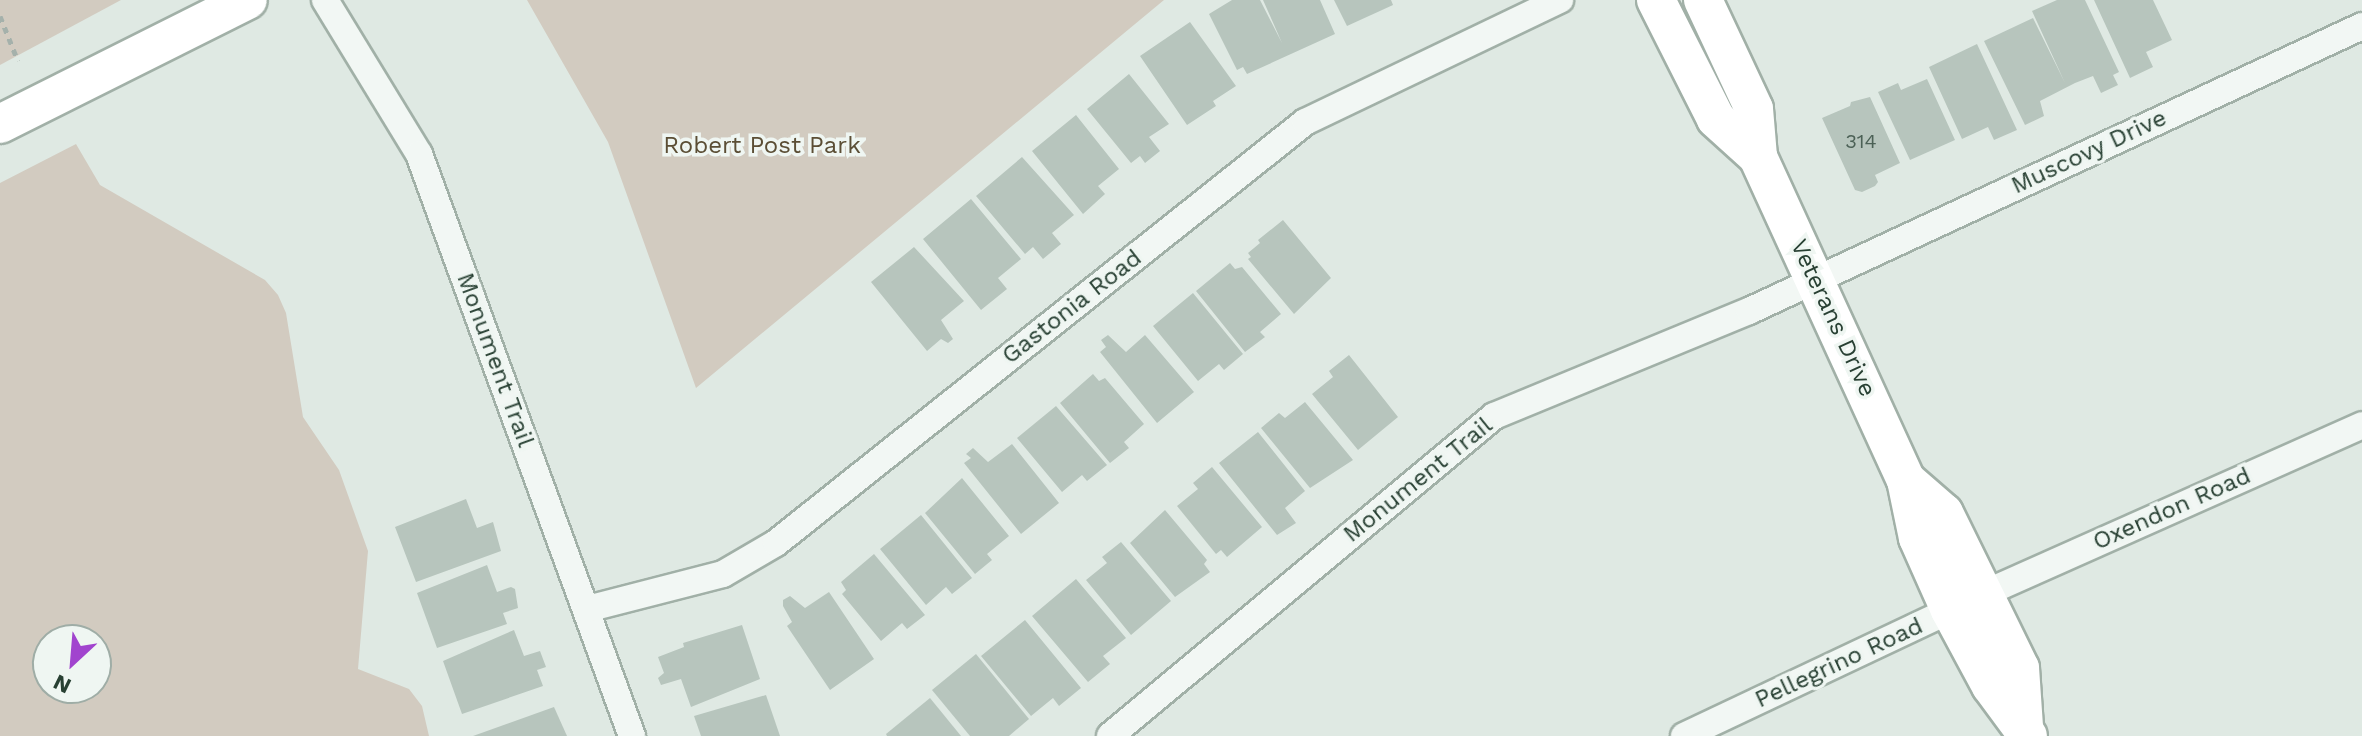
<!DOCTYPE html>
<style>
body{margin:0}
#map{position:relative;width:2362px;height:736px;overflow:hidden;background:#dfe9e3;font-family:"Work Sans",sans-serif}
div>[style]{position:absolute}
.green>*{inset:0;background:#d2cbc0}
.building>*{inset:0;background:#b7c5bd}
.path>*{height:5px;margin-top:-2.5px;transform-origin:0;background:repeating-linear-gradient(90deg,#a5b1ab 0 6px,transparent 0 12px)}
.roads{filter:drop-shadow(2px 0 #a1b0a7) drop-shadow(-2px 0 #a1b0a7) drop-shadow(0 2px #a1b0a7) drop-shadow(0 -2px #a1b0a7)}
.street>*{height:26px;margin:-13px;padding:0 13px;transform-origin:13px;border-radius:13px;background:#f2f7f4}
.secondary>*{height:38px;margin:-19px;padding:0 19px;transform-origin:19px;border-radius:19px;background:#fff}
span{translate:-50% -50%;white-space:nowrap;text-align:center;line-height:1.15;-webkit-text-stroke:7px #eff6f2;paint-order:stroke}
.number-label{font-size:20px;color:#4c6156}
.number-label span{-webkit-text-stroke-width:0}
.park-label{font-size:24px;color:#5b4e35}
.street-label{font-size:24px;color:#284033}
.north{position:absolute;left:32px;top:624px;width:80px;height:80px;box-sizing:border-box;background:#eff6f2;border:2px solid #9fada6;border-radius:50%;rotate:206deg;font-size:22px;font-weight:700;line-height:32px;text-align:center;color:#284033}
.north::after{content:'';display:block;margin:auto;width:28px;height:36px;background:#a144ce;clip-path:polygon(50% 0,100% 100%,50% 72%,0 100%)}
</style>
<div id="map">
<div class="green">
<div style="clip-path:polygon(0 0,121px 0,0 65px)"></div>
<div style="clip-path:polygon(527px 0,1164px 0,696px 388px,608px 142px)"></div>
<div style="clip-path:polygon(evenodd,76px 144px,100px 185px,265px 280px,278px 295px,286px 313px,303px 417px,339px 470px,368px 551px,358px 669px,409px 689px,422px 706px,429px 736px,0 736px,0 183px,76px 144px,48px 640px,96px 640px,96px 688px,48px 688px,48px 640px)"></div>
</div>
<div class="building">
<div style="clip-path:polygon(1232px 0,1260px 0,1282px 43px,1263px 0,1320px 0,1335px 34px,1247px 74px,1243px 67px,1237px 70px,1209px 14px)"></div>
<div style="clip-path:polygon(1334px 0,1391px 0,1393px 5px,1347px 26px)"></div>
<div style="clip-path:polygon(2057px 0,2085px 0,2119px 72px,2113px 75px,2118px 85px,2101px 93px,2093px 76px,2075px 83px,2040px 101px,2044px 116px,2025px 125px,1984px 41px,2033px 18px,2065px 83px,2032px 11px)"></div>
<div style="clip-path:polygon(2094px 0,2153px 0,2172px 40px,2146px 52px,2153px 67px,2130px 78px)"></div>
<div style="clip-path:polygon(1190px 22px,1236px 86px,1213px 101px,1216px 106px,1187px 125px,1140px 56px)"></div>
<div style="clip-path:polygon(1977px 44px,2017px 130px,1994px 140px,1988px 127px,1962px 139px,1929px 67px)"></div>
<div style="clip-path:polygon(1129px 74px,1169px 124px,1149px 137px,1160px 151px,1145px 163px,1140px 156px,1131px 163px,1087px 109px)"></div>
<div style="clip-path:polygon(1927px 79px,1955px 140px,1910px 160px,1878px 92px,1898px 83px,1901px 90px)"></div>
<div style="clip-path:polygon(1870px 97px,1900px 163px,1875px 175px,1878px 182px,1875px 186px,1862px 192px,1855px 190px,1822px 118px,1850px 106px,1851px 102px)"></div>
<div style="clip-path:polygon(1076px 115px,1119px 169px,1098px 186px,1105px 194px,1083px 214px,1032px 151px)"></div>
<div style="clip-path:polygon(1022px 157px,1074px 215px,1052px 233px,1061px 244px,1043px 259px,1033px 247px,1025px 254px,976px 196px)"></div>
<div style="clip-path:polygon(971px 199px,1021px 259px,998px 278px,1007px 289px,981px 310px,923px 239px)"></div>
<div style="clip-path:polygon(1283px 220px,1331px 278px,1294px 314px,1248px 259px,1251px 257px,1248px 253px,1260px 243px,1258px 240px)"></div>
<div style="clip-path:polygon(914px 247px,964px 301px,941px 320px,953px 339px,948px 343px,941px 339px,927px 351px,871px 282px)"></div>
<div style="clip-path:polygon(1230px 263px,1235px 269px,1242px 267px,1281px 314px,1260px 332px,1265px 337px,1245px 352px,1196px 291px)"></div>
<div style="clip-path:polygon(1193px 293px,1243px 354px,1224px 370px,1219px 364px,1198px 381px,1153px 326px)"></div>
<div style="clip-path:polygon(1108px 335px,1126px 352px,1145px 335px,1194px 392px,1157px 423px,1100px 352px,1106px 347px,1101px 340px)"></div>
<div style="clip-path:polygon(1349px 355px,1398px 417px,1358px 450px,1312px 394px,1333px 377px,1329px 371px)"></div>
<div style="clip-path:polygon(1093px 374px,1099px 381px,1105px 378px,1144px 424px,1124px 442px,1129px 448px,1110px 463px,1060px 403px)"></div>
<div style="clip-path:polygon(1305px 402px,1353px 460px,1310px 488px,1261px 428px,1279px 413px,1285px 418px)"></div>
<div style="clip-path:polygon(1056px 406px,1107px 465px,1087px 481px,1082px 475px,1062px 492px,1017px 438px)"></div>
<div style="clip-path:polygon(1258px 432px,1305px 491px,1285px 508px,1296px 523px,1277px 535px,1219px 463px)"></div>
<div style="clip-path:polygon(1012px 444px,1059px 503px,1021px 534px,964px 463px,971px 458px,966px 454px,973px 448px,988px 462px)"></div>
<div style="clip-path:polygon(1212px 467px,1262px 527px,1227px 557px,1221px 550px,1216px 554px,1177px 506px,1198px 489px,1193px 483px)"></div>
<div style="clip-path:polygon(962px 478px,1009px 536px,987px 554px,992px 560px,975px 574px,925px 513px)"></div>
<div style="clip-path:polygon(466px 499px,477px 528px,493px 522px,501px 551px,416px 582px,395px 527px)"></div>
<div style="clip-path:polygon(1165px 510px,1207px 560px,1204px 564px,1210px 572px,1175px 597px,1130px 543px)"></div>
<div style="clip-path:polygon(921px 515px,972px 578px,952px 594px,946px 587px,926px 605px,880px 549px)"></div>
<div style="clip-path:polygon(1121px 542px,1171px 601px,1131px 635px,1086px 580px,1107px 563px,1102px 557px)"></div>
<div style="clip-path:polygon(874px 554px,925px 615px,907px 629px,902px 623px,881px 641px,842px 594px,846px 590px,841px 582px)"></div>
<div style="clip-path:polygon(487px 565px,497px 592px,511px 587px,515px 589px,518px 608px,503px 613px,507px 624px,437px 648px,417px 593px)"></div>
<div style="clip-path:polygon(1076px 579px,1126px 638px,1103px 656px,1110px 664px,1088px 682px,1032px 616px)"></div>
<div style="clip-path:polygon(829px 592px,874px 659px,830px 690px,787px 626px,792px 622px,783px 606px,783px 600px,790px 596px,805px 608px)"></div>
<div style="clip-path:polygon(1025px 620px,1081px 688px,1059px 706px,1053px 698px,1031px 716px,981px 656px)"></div>
<div style="clip-path:polygon(742px 625px,760px 679px,691px 707px,681px 679px,661px 685px,658px 678px,664px 673px,658px 657px,684px 647px,683px 643px)"></div>
<div style="clip-path:polygon(514px 630px,524px 656px,540px 651px,546px 667px,537px 670px,543px 686px,462px 714px,443px 661px)"></div>
<div style="clip-path:polygon(976px 654px,1029px 719px,1009px 736px,970px 736px,932px 690px)"></div>
<div style="clip-path:polygon(766px 695px,780px 736px,701px 736px,694px 716px)"></div>
<div style="clip-path:polygon(930px 698px,961px 736px,887px 736px,886px 734px)"></div>
<div style="clip-path:polygon(554px 707px,567px 736px,473px 736px)"></div>
</div>
<div class="path">
<div style="left:0;top:16px;width:48px;rotate:68.2deg"></div>
</div>
<div class="roads">
<div class="street">
<div style="left:325px;top:0;width:180px;rotate:58.6deg"></div>
<div style="left:419px;top:154px;width:620px;rotate:69.9deg"></div>
<div style="left:1983px;top:594px;width:415px;rotate:-24deg"></div>
<div style="left:587px;top:609px;width:140px;rotate:-14.4deg"></div>
<div style="left:723px;top:574px;width:61px;rotate:-30.3deg"></div>
<div style="left:776px;top:543px;width:676px;rotate:-38.51deg"></div>
<div style="left:1305px;top:122px;width:283px;rotate:-25.6deg"></div>
<div style="left:1110px;top:736px;width:500px;rotate:-39.8deg"></div>
<div style="left:1494px;top:416px;width:276px;rotate:-22.4deg"></div>
<div style="left:1749px;top:311px;width:676px;rotate:-24.93deg"></div>
<div style="left:1684px;top:736px;width:294px;rotate:-25.3deg"></div>
</div>
<div class="secondary">
<div style="left:1656px;top:0;width:133px;rotate:63.2deg"></div>
<div style="left:1716px;top:119px;width:57px;rotate:42.1deg"></div>
<div style="left:1758px;top:157px;width:355px;rotate:65.4deg"></div>
<div style="left:1906px;top:480px;width:59px;rotate:78.3deg"></div>
<div style="left:1918px;top:538px;width:79px;rotate:66deg"></div>
<div style="left:1950px;top:610px;width:86px;rotate:61.7deg"></div>
<div style="left:1991px;top:686px;width:62px;rotate:53.5deg"></div>
<div style="left:1703px;top:0;width:120px;rotate:64.9deg"></div>
<div style="left:1754px;top:109px;width:48px;rotate:85.2deg"></div>
<div style="left:0;top:124px;width:277px;rotate:-26.6deg"></div>
<div style="left:1906px;top:480px;width:50px;rotate:41deg"></div>
<div style="left:1944px;top:513px;width:173px;rotate:63.9deg"></div>
<div style="left:2020px;top:668px;width:59px;rotate:86.1deg"></div>
</div>
</div>
<div class="number-label">
<span style="left:1861px;top:141px">314</span>
</div>
<div class="park-label">
<span style="left:762px;top:146px">Robert Post Park</span>
</div>
<div class="street-label">
<span style="left:2089px;top:152px;rotate:-25deg">Muscovy Drive</span>
<span style="left:1072px;top:307px;rotate:-38deg">Gastonia Road</span>
<span style="left:1833px;top:318px;rotate:65deg">Veterans Drive</span>
<span style="left:495px;top:360px;rotate:70deg">Monument Trail</span>
<span style="left:1418px;top:480px;rotate:-39deg">Monument Trail</span>
<span style="left:2172px;top:509px;rotate:-24deg">Oxendon Road</span>
<span style="left:1839px;top:663px;rotate:-25deg">Pellegrino Road</span>
</div>
<div class="north">N</div>
</div>
